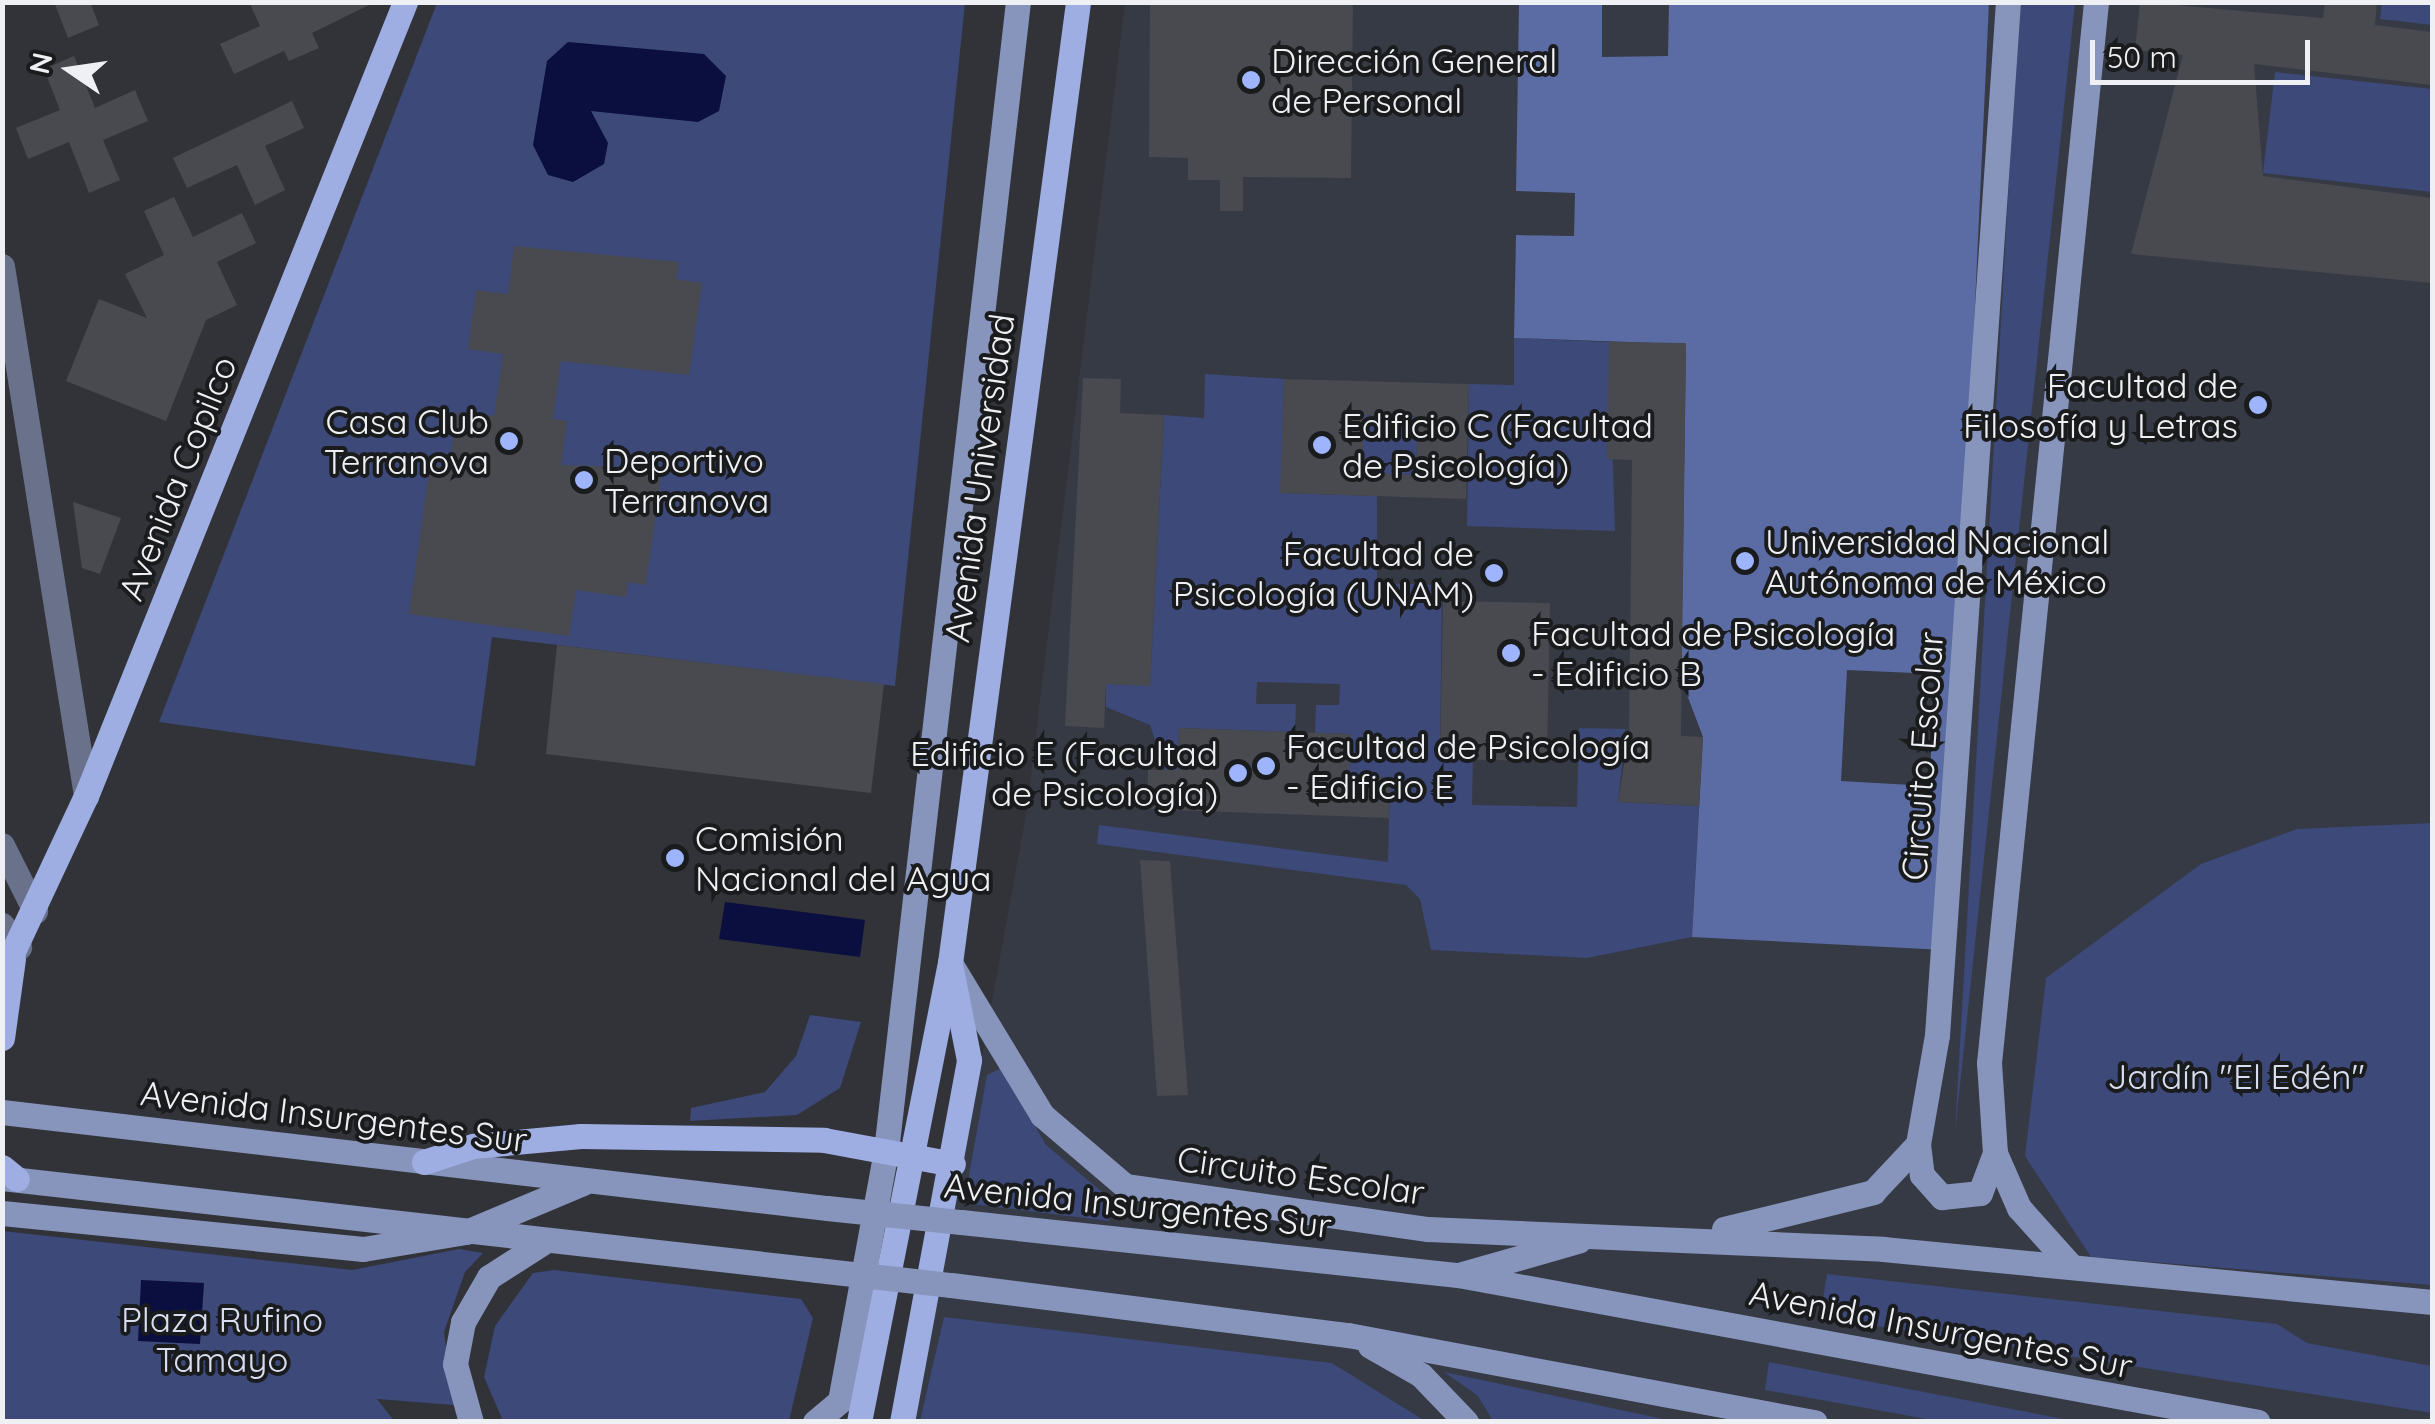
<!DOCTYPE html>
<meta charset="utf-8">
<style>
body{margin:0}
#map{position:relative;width:2435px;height:1424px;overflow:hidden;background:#313338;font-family:Quicksand,sans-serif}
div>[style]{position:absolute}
.built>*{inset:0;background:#363a45}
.green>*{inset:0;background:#3c4979}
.forest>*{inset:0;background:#5b6ba3}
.water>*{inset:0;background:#0a0f3f}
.building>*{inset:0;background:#484a4f}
.street>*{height:25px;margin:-12.5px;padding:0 12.5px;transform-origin:12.5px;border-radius:12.5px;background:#69718b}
.secondary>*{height:25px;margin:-12.5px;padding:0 12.5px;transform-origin:12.5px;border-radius:12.5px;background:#8794bc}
.primary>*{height:25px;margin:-12.5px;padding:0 12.5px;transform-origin:12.5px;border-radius:12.5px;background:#9eaee2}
.secondary-bridge>*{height:25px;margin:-12.5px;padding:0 12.5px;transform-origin:12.5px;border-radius:12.5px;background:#8794bc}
.dots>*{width:28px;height:28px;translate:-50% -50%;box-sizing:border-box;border:5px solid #1a1b1d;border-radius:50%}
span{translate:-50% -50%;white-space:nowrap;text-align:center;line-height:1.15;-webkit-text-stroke:8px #1a1b1d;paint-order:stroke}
.poi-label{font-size:35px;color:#eff0f4}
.left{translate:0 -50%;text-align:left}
.right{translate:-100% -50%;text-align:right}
.street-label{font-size:35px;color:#eff0f4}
.park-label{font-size:35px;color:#d8deef}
.frame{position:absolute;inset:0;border:5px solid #eff0f4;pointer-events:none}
.north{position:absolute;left:20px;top:20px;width:100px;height:100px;-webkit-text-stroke:8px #1a1b1d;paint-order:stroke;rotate:283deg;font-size:28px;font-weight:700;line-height:40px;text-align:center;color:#eff0f4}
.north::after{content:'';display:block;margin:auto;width:35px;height:45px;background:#eff0f4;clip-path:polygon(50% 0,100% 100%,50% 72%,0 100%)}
.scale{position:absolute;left:2090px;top:40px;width:220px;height:45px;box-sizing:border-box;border:5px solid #eff0f4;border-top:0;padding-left:12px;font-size:30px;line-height:35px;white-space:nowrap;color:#eff0f4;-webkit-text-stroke:8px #1a1b1d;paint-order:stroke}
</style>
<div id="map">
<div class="built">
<div style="clip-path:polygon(1125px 3px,2432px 3px,2432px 1421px,915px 1422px,1026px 815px)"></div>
</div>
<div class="green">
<div style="clip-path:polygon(437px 3px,965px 3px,895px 686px,492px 637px,475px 766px,159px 722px)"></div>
<div style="clip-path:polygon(2019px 3px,2075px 3px,1955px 1132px)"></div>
<div style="clip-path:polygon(2382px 3px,2432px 3px,2432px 25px,2380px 19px)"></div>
<div style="clip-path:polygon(2275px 72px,2432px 89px,2432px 192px,2263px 173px)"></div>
<div style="clip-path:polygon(1514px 338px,1609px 342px,1615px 531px,1467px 526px,1469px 384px,1514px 385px)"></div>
<div style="clip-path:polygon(1205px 374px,1284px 379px,1281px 493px,1377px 496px,1377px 583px,1442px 585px,1440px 758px,1473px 759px,1472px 805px,1577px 807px,1579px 728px,1626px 729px,1618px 802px,1699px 806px,1692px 937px,1587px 958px,1431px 950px,1420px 899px,1406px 885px,1097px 844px,1099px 825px,1388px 862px,1390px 778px,1327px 776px,1351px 734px,1315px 733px,1316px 705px,1339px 705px,1340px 684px,1257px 682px,1256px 704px,1296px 704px,1295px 732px,1179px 728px,1178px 771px,1165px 770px,1150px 725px,1106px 707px,1106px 684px,1150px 685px,1164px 415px,1204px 418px)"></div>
<div style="clip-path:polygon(1364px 415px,1418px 417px,1416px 475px,1362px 473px)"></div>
<div style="clip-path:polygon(2432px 823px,2432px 1285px,2091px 1257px,2025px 1156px,2046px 978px,2201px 864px,2297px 829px)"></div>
<div style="clip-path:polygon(810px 1015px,861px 1022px,840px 1088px,797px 1115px,690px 1121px,691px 1108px,765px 1092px,796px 1056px)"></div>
<div style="clip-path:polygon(1002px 1068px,1046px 1145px,1114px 1202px,1109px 1221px,964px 1203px,987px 1075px)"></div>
<div style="clip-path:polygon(3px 1231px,352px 1270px,459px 1249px,483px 1253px,465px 1272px,444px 1332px,454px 1405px,377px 1399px,395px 1422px,3px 1422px)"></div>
<div style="clip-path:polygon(554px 1270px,801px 1299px,813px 1318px,789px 1421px,503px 1421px,484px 1377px,495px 1326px,533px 1273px)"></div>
<div style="clip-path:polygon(1827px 1274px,2277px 1324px,2307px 1343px,2432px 1366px,2432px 1413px,1820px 1317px)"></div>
<div style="clip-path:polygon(944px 1317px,1332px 1363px,1425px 1421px,920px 1421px)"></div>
<div style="clip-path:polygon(1769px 1362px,2074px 1421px,1938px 1421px,1765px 1390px)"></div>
<div style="clip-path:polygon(1444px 1372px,1672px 1421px,1493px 1421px,1478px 1396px)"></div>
</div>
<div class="forest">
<div style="clip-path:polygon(evenodd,1519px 3px,1602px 3px,1602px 57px,1668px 56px,1669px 3px,1989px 3px,1945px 950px,1692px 937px,1703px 737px,1681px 679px,1686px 344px,1514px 338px,1516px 235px,1574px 236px,1575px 193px,1516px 191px,1519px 3px,1847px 670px,1936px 674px,1929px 786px,1841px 781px,1847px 670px)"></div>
</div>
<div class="water">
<div style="clip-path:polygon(568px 42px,704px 54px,726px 76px,719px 111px,698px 122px,591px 111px,608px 143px,604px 164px,573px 182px,548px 175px,533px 145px,547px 61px)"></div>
<div style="clip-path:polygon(725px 902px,865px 920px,860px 957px,719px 939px)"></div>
<div style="clip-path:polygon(141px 1280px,204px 1283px,200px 1344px,138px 1341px)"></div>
</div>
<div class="building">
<div style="clip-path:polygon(54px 2px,90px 2px,99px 25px,68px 38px)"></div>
<div style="clip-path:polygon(249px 2px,375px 2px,312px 33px,319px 48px,289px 61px,284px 51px,234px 74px,220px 44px,260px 26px)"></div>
<div style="clip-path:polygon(1150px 2px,1353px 2px,1351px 178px,1243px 177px,1243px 211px,1220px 211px,1220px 180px,1188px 180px,1188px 158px,1149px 157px)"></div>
<div style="clip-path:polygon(2140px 2px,2323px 18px,2325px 2px,2377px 2px,2375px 25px,2432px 32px,2432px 85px,2254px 64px,2263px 176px,2432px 198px,2432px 283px,2131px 254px,2183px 55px,2135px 50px)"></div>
<div style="clip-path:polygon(74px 56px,95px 108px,135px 90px,148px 121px,103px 140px,120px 180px,89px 193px,69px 142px,28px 159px,16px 128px,60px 110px,44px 69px)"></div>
<div style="clip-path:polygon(292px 101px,304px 128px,265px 146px,285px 190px,255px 205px,237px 165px,187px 188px,173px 158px)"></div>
<div style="clip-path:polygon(174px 197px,193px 237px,242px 213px,256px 243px,217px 262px,237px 305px,206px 320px,166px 421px,66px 381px,99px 299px,147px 318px,125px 274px,164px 255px,144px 211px)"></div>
<div style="clip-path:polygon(514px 246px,679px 262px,676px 279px,702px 283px,689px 375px,561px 361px,553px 419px,567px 421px,561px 465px,662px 468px,646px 585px,628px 582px,626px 597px,576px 590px,569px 636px,409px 614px,430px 465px,449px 467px,457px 412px,494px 416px,503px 354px,468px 349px,476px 290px,508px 294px)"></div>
<div style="clip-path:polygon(1609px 342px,1686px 343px,1681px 736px,1703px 737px,1699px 806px,1618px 802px,1629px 733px,1632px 460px,1607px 459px)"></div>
<div style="clip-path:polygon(1083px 378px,1121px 379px,1120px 413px,1164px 415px,1150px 686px,1106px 684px,1104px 728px,1065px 726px)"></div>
<div style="clip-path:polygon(evenodd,1284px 379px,1469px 384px,1466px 499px,1280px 493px,1284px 379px,1364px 415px,1418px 417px,1416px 475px,1362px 473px,1364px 415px)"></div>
<div style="clip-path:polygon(73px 502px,121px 518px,100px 574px,82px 568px)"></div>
<div style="clip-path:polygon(1443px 601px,1550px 603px,1547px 761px,1440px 759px)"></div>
<div style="clip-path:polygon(557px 645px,884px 684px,871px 793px,546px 754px)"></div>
<div style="clip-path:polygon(1179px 728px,1351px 734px,1349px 776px,1390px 778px,1389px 818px,1147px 809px,1148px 770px,1178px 770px)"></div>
<div style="clip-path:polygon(1140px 860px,1170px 861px,1188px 1095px,1157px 1096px)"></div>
</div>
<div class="street">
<div style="left:2px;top:266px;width:537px;rotate:80.99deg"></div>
<div style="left:2px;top:845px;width:74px;rotate:63.4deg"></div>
<div style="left:2px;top:925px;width:28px;rotate:52deg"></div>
</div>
<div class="secondary">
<div style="left:950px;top:963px;width:178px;rotate:58.8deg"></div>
<div style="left:1042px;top:1115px;width:109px;rotate:40.5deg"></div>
<div style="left:1125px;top:1186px;width:306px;rotate:8.1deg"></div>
<div style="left:1428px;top:1229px;width:455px;rotate:2.5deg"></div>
<div style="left:1883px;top:1249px;width:552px;rotate:5.51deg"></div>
<div style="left:2px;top:1112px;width:831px;rotate:6.64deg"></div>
<div style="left:1918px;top:1144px;width:31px;rotate:83deg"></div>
<div style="left:1922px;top:1175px;width:30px;rotate:48deg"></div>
<div style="left:1942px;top:1197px;width:38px;rotate:-6deg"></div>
<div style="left:1980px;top:1193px;width:43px;rotate:-69.4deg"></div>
<div style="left:2px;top:1178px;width:820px;rotate:6.44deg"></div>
<div style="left:2px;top:1213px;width:363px;rotate:5.7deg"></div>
<div style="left:363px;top:1249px;width:104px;rotate:-9.4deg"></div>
<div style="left:466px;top:1232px;width:127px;rotate:-22.7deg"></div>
<div style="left:961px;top:1222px;width:500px;rotate:6.1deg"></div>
<div style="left:1458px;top:1275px;width:813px;rotate:10.41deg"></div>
<div style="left:1724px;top:1229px;width:154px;rotate:-13.9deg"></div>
<div style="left:1873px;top:1192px;width:66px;rotate:-46.8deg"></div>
<div style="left:1918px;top:1144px;width:111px;rotate:-80.1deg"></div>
<div style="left:1937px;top:1035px;width:1035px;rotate:-86.07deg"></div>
<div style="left:2072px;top:1267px;width:79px;rotate:-131.9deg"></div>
<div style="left:2019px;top:1208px;width:60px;rotate:-113.6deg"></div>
<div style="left:1995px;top:1153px;width:90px;rotate:-93.8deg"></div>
<div style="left:1989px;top:1063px;width:1066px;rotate:-84.24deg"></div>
<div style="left:1462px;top:1274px;width:121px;rotate:-15.9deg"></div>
<div style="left:951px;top:1285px;width:400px;rotate:7.2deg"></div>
<div style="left:1348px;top:1335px;width:475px;rotate:10.6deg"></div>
<div style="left:1370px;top:1346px;width:59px;rotate:29.6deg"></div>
<div style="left:1421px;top:1375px;width:65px;rotate:46.2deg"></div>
<div style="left:471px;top:1422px;width:60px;rotate:-105.4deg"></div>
<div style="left:455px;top:1364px;width:43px;rotate:-79.2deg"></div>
<div style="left:463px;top:1322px;width:52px;rotate:-60deg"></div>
<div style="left:489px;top:1277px;width:65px;rotate:-32.5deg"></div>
<div style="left:815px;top:1422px;width:33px;rotate:-40deg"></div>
<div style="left:840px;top:1401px;width:254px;rotate:-79.6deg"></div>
<div style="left:886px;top:1151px;width:1157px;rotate:-83.45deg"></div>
</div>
<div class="primary">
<div style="left:2px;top:975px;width:198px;rotate:-64.9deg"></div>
<div style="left:86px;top:796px;width:856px;rotate:-68.11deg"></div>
<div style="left:2px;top:1038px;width:80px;rotate:-82.1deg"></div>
<div style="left:424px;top:1162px;width:52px;rotate:-18.1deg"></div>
<div style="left:473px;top:1146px;width:108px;rotate:-5.3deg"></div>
<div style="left:581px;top:1136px;width:243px;rotate:0.9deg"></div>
<div style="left:824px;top:1140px;width:131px;rotate:10.5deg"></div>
<div style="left:2px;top:1167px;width:19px;rotate:39deg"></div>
<div style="left:859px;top:1422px;width:468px;rotate:-78.8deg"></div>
<div style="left:950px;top:963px;width:969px;rotate:-82.41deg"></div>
<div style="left:902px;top:1422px;width:368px;rotate:-79.5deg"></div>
<div style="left:969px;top:1060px;width:93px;rotate:-101.2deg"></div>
</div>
<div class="secondary-bridge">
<div style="left:827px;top:1208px;width:135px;rotate:6deg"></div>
<div style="left:817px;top:1270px;width:135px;rotate:6.4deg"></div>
</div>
<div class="dots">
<div style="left:1251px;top:80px;background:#9eb4fd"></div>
<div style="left:2258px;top:405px;background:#9eb4fd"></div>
<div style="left:509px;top:441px;background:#9eb4fd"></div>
<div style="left:1322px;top:445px;background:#9eb4fd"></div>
<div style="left:584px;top:480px;background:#9eb4fd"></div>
<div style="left:1745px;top:561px;background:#9eb4fd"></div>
<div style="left:1494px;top:573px;background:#9eb4fd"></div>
<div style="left:1511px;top:653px;background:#9eb4fd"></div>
<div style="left:1266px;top:766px;background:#9eb4fd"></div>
<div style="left:1238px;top:773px;background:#9eb4fd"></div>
<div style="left:675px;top:858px;background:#9eb4fd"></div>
</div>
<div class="poi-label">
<span class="left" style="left:1271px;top:80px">Dirección General<br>de Personal</span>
<span class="right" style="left:2238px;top:405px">Facultad de<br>Filosofía y Letras</span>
<span class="right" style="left:489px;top:441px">Casa Club<br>Terranova</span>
<span class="left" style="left:1342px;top:445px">Edificio C (Facultad<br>de Psicología)</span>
<span class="left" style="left:604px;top:480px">Deportivo<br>Terranova</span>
<span class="left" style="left:1765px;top:561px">Universidad Nacional<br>Autónoma de México</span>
<span class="right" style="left:1474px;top:573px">Facultad de<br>Psicología (UNAM)</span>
<span class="left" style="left:1531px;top:653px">Facultad de Psicología<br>- Edificio B</span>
<span class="left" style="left:1286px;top:766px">Facultad de Psicología<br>- Edificio E</span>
<span class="right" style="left:1218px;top:773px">Edificio E (Facultad<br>de Psicología)</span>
<span class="left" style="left:695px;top:858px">Comisión<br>Nacional del Agua</span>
</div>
<div class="street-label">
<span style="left:177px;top:478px;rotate:-68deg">Avenida Copilco</span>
<span style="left:979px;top:478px;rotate:-82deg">Avenida Universidad</span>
<span style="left:1922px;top:756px;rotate:-86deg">Circuito Escolar</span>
<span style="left:334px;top:1116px;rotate:7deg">Avenida Insurgentes Sur</span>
<span style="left:1301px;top:1175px;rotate:8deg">Circuito Escolar</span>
<span style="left:1138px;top:1205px;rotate:6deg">Avenida Insurgentes Sur</span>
<span style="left:1941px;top:1329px;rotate:11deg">Avenida Insurgentes Sur</span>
</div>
<div class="park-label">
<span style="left:2236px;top:1076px">Jardín "El Edén"</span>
<span style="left:222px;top:1339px">Plaza Rufino<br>Tamayo</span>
</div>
<div class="frame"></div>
<div class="north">N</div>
<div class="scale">50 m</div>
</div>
